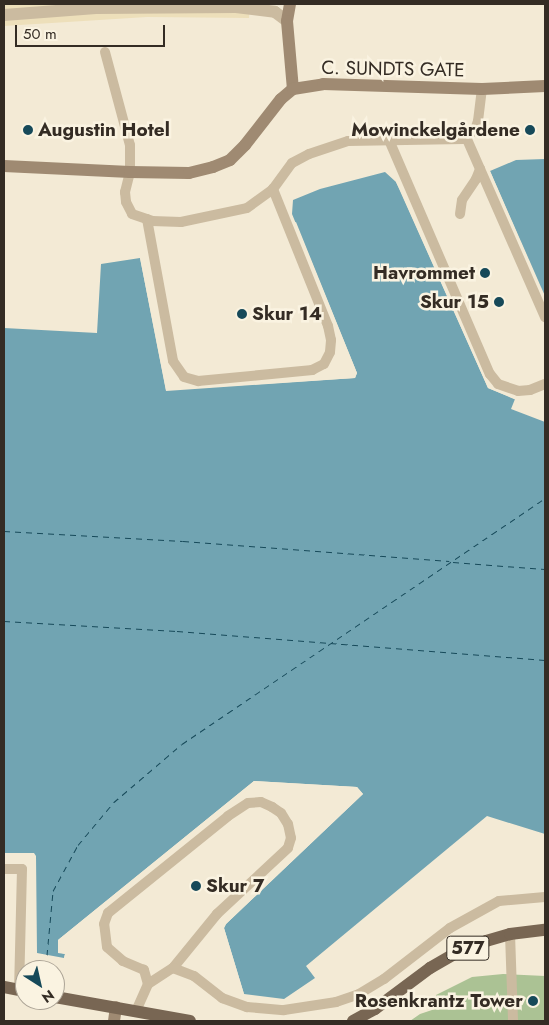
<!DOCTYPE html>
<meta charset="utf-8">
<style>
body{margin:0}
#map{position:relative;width:549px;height:1025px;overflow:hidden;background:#f3ead5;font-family:Jost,sans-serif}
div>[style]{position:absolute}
.green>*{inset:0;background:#abc294}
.plaza>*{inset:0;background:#eddfba}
.water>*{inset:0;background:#71a4b2}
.pier>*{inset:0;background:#f3ead5}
.ferry>*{height:1px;margin-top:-0.5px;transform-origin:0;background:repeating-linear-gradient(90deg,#164959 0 6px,transparent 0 11px)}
.lane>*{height:10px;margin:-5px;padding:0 5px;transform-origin:5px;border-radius:5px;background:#cbbba0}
.street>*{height:12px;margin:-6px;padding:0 6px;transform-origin:6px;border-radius:6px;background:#cbbba0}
.secondary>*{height:12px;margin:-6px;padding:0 6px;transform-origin:6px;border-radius:6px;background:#9f8a72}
.primary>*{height:12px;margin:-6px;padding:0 6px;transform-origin:6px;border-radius:6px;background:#786653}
.dots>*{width:14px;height:14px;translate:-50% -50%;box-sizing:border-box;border:2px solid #faf3e1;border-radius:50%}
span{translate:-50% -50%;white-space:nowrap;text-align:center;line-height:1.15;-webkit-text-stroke:5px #faf3e1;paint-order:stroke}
.shield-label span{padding:1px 4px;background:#faf3e1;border:1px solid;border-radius:4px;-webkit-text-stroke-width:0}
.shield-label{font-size:18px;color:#342c24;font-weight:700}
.street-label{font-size:19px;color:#342c24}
.poi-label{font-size:19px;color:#342c24;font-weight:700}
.left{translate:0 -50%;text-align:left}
.right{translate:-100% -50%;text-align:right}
.frame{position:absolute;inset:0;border:5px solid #342c24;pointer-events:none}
.north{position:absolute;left:15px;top:960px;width:50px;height:50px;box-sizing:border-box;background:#faf3e1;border:1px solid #aba395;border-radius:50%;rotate:145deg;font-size:14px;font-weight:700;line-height:20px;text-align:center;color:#342c24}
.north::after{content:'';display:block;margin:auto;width:18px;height:22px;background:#164959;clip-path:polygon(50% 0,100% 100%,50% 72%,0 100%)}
.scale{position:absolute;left:15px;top:25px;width:150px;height:22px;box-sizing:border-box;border:2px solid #342c24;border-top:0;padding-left:6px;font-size:15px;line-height:18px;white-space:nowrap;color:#342c24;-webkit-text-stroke:4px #faf3e1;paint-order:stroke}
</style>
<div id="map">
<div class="green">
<div style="clip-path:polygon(503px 974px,545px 976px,545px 1021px,410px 1021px,420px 1014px,438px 1008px,436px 995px,472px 977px)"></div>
</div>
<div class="plaza">
<div style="clip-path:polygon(32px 4px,250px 4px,249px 18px,147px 17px,4px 26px,4px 5px)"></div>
</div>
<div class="water">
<div style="clip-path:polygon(545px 159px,545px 296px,490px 171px,516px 160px)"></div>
<div style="clip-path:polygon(385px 172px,396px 182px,400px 190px,488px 388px,545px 412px,545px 834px,487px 816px,306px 966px,315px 978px,284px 999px,244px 994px,224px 928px,226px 924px,363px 794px,357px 787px,254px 781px,58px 940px,58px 952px,65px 954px,64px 958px,37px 953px,36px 856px,34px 853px,4px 853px,4px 328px,97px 333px,101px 264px,140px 258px,166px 390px,355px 378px,357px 373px,292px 214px,293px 200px,320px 189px)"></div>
</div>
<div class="pier">
<div style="clip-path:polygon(487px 171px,490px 171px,545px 298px,543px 297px)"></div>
<div style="clip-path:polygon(399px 181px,490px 386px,545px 409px,545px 422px,511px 409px,515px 399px,488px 388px,396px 182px)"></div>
<div style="clip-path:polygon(296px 222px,357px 373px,355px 378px,166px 391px,140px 258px,142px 257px,168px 388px,353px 375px,354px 373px,293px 223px)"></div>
<div style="clip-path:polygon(254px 781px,357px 787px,363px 794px,226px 924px,224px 928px,244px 994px,241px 993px,222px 929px,224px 923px,360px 794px,356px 790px,255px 783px,60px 941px,61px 951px,67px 952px,67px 959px,64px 958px,65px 954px,58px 953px,58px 940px)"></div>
</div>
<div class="ferry">
<div style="left:4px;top:531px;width:179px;rotate:3.2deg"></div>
<div style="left:183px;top:541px;width:267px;rotate:4.3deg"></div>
<div style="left:453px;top:562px;width:92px;rotate:4.4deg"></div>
<div style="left:4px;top:621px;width:173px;rotate:3.3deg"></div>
<div style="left:177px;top:631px;width:369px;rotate:4.5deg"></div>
<div style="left:47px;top:955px;width:64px;rotate:-84.6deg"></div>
<div style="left:53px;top:891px;width:52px;rotate:-61.5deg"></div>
<div style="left:78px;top:845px;width:56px;rotate:-50.1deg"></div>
<div style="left:114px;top:802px;width:89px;rotate:-40.5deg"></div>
<div style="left:182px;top:744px;width:439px;rotate:-34.1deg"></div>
</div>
<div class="lane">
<div style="left:105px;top:52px;width:96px;rotate:75deg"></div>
<div style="left:130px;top:145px;width:27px;rotate:90deg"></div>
<div style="left:130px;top:172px;width:21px;rotate:104deg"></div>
<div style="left:125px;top:192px;width:10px;rotate:84deg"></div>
<div style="left:126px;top:202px;width:13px;rotate:63deg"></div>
<div style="left:132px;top:214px;width:21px;rotate:19deg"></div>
<div style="left:152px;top:221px;width:29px;rotate:2deg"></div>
<div style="left:181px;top:222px;width:67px;rotate:-12deg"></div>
<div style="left:247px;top:208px;width:32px;rotate:-36deg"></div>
<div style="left:273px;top:189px;width:32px;rotate:-54deg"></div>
<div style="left:292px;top:163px;width:19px;rotate:-28deg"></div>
<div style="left:309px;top:154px;width:41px;rotate:-18.4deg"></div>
<div style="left:348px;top:141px;width:115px;rotate:-1deg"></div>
<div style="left:463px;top:139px;width:15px;rotate:-37deg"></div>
<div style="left:475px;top:130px;width:9px;rotate:-72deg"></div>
<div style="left:478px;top:121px;width:32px;rotate:-83deg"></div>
<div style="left:466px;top:137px;width:197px;rotate:66.3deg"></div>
<div style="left:389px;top:140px;width:255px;rotate:66.7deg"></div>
<div style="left:490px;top:374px;width:13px;rotate:51deg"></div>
<div style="left:498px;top:384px;width:21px;rotate:19deg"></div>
<div style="left:518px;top:391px;width:12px;rotate:-5deg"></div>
<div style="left:530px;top:390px;width:16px;rotate:-22deg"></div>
<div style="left:460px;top:214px;width:14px;rotate:-82deg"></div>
<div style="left:462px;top:200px;width:25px;rotate:-56deg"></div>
<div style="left:476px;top:179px;width:11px;rotate:-68deg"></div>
<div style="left:147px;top:219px;width:144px;rotate:79.6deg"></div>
<div style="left:173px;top:361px;width:19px;rotate:55deg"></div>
<div style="left:184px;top:377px;width:15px;rotate:16deg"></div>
<div style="left:198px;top:381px;width:115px;rotate:-5.5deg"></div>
<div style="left:312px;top:370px;width:13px;rotate:-27deg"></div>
<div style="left:324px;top:364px;width:13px;rotate:-63deg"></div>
<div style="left:330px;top:352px;width:12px;rotate:-85deg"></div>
<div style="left:331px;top:340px;width:14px;rotate:-102deg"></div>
<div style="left:328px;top:326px;width:148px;rotate:-111.9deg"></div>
<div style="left:4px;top:869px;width:18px"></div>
<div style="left:22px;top:869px;width:121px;rotate:91.4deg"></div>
<div style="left:510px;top:934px;width:87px;rotate:88deg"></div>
<div style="left:148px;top:984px;width:15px;rotate:-106deg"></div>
<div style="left:144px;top:970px;width:23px;rotate:-157deg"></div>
<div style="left:123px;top:961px;width:21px;rotate:-139deg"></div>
<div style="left:107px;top:947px;width:23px;rotate:-97deg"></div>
<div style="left:104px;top:924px;width:12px;rotate:-70deg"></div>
<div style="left:108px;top:913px;width:154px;rotate:-38.9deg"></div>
<div style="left:228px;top:816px;width:24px;rotate:-33deg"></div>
<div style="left:248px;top:803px;width:13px;rotate:-4deg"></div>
<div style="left:261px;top:802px;width:12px;rotate:24deg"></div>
<div style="left:272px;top:807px;width:11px;rotate:34deg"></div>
<div style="left:281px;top:813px;width:13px;rotate:58deg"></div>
<div style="left:288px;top:824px;width:14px;rotate:78deg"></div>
<div style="left:291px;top:838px;width:10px;rotate:107deg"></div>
<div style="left:288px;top:848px;width:97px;rotate:137.1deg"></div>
<div style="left:217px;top:914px;width:70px;rotate:129.2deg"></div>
<div style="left:136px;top:1011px;width:30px;rotate:-66deg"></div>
<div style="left:148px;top:984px;width:30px;rotate:-33deg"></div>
<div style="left:173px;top:968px;width:22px;rotate:21deg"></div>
<div style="left:194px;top:976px;width:36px;rotate:38deg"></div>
<div style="left:222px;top:998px;width:27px;rotate:20deg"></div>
<div style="left:247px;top:1007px;width:37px;rotate:5deg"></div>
<div style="left:284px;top:1010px;width:53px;rotate:-8.7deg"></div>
<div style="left:336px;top:1002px;width:24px;rotate:-19deg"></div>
<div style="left:359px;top:994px;width:29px;rotate:-31deg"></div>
<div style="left:384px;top:979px;width:83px;rotate:-37.7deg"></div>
<div style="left:450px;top:928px;width:56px;rotate:-28.9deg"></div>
<div style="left:499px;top:901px;width:46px;rotate:-5deg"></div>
</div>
<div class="street">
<div style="left:4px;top:15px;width:92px;rotate:-4.4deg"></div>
<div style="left:96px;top:8px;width:140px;rotate:-0.4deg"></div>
<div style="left:236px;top:7px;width:39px;rotate:7deg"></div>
<div style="left:275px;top:12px;width:15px;rotate:37deg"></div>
</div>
<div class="secondary">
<div style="left:290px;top:4px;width:17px;rotate:100deg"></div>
<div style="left:287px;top:21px;width:68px;rotate:85deg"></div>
<div style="left:4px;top:166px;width:126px;rotate:2.7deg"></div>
<div style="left:130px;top:172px;width:59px;rotate:1deg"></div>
<div style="left:189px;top:173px;width:25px;rotate:-14deg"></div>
<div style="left:213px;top:167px;width:18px;rotate:-22deg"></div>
<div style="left:230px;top:160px;width:21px;rotate:-45deg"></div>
<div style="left:245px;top:145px;width:58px;rotate:-52deg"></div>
<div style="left:281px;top:99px;width:16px;rotate:-40deg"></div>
<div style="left:293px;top:89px;width:30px;rotate:-9deg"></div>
<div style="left:323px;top:84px;width:159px;rotate:1.8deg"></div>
<div style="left:482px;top:89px;width:63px;rotate:-2.7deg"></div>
<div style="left:114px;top:1021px;width:14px;rotate:-82deg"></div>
</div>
<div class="primary">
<div style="left:4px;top:987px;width:21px;rotate:11deg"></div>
<div style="left:55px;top:997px;width:137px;rotate:10.1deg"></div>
<div style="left:353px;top:1021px;width:25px;rotate:-29deg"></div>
<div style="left:375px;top:1009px;width:69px;rotate:-36.7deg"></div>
<div style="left:430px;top:968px;width:32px;rotate:-30deg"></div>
<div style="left:458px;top:952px;width:30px;rotate:-21deg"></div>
<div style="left:486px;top:941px;width:25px;rotate:-16deg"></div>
<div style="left:510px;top:934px;width:35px;rotate:-7deg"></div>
</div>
<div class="dots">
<div style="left:28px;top:130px;background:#164959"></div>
<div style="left:530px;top:130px;background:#164959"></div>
<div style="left:485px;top:273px;background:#164959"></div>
<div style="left:499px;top:302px;background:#164959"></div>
<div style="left:242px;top:314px;background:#164959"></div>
<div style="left:196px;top:886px;background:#164959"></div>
<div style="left:533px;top:1001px;background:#164959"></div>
</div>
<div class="shield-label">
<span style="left:468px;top:948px">577</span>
</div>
<div class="street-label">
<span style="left:393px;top:69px;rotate:1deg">C. SUNDTS GATE</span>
</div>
<div class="poi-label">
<span class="left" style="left:38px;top:130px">Augustin Hotel</span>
<span class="right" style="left:520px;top:130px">Mowinckelgårdene</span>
<span class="right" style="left:475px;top:273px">Havrommet</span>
<span class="right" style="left:489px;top:302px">Skur 15</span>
<span class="left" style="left:252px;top:314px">Skur 14</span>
<span class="left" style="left:206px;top:886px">Skur 7</span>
<span class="right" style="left:523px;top:1001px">Rosenkrantz Tower</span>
</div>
<div class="frame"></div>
<div class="north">N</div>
<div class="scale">50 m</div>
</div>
